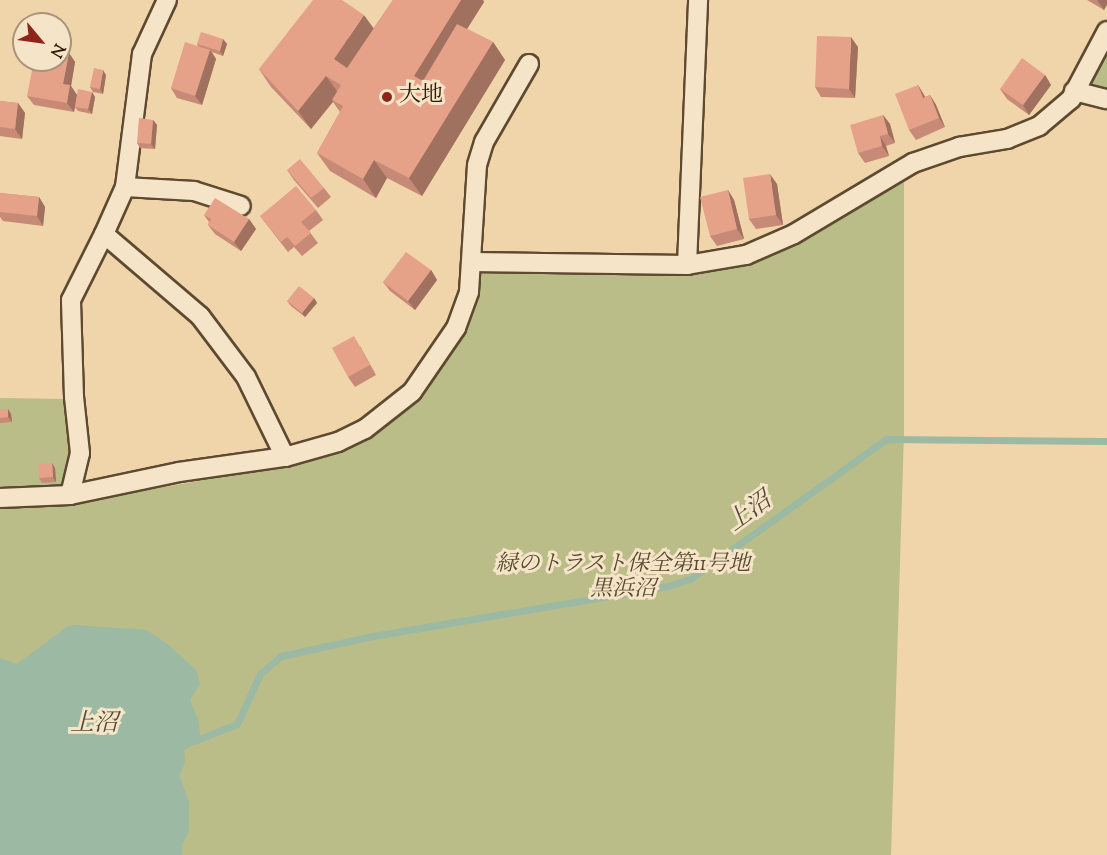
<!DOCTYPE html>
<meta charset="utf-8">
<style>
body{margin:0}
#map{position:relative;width:1107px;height:855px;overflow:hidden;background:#f1d5aa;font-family:"Sorts Mill Goudy","Noto Serif JP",serif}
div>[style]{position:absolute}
.green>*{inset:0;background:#babd88}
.water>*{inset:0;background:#9cb9a4}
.stream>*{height:7px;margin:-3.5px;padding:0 3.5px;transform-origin:3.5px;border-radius:3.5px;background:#9cb9a4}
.roads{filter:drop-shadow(2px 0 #5e4a30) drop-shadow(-2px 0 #5e4a30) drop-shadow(0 2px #5e4a30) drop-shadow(0 -2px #5e4a30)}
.minor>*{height:18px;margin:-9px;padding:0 9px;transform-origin:9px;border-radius:9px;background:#f6e4c8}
.wall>*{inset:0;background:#c68a76}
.shaded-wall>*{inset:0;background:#a17160}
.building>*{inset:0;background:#e6a189}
.dots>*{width:16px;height:16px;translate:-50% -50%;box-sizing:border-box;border:3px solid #f6e4c8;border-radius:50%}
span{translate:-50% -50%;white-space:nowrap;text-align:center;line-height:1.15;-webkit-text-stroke:6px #f6e4c8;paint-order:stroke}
.poi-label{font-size:22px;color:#2d1c07}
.left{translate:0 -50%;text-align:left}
.park-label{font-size:22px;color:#574c2e;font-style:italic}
.water-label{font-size:24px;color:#4e4b36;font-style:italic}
.north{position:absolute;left:12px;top:12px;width:60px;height:60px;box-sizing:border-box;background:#f6e4c8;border:2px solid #a6947b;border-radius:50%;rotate:119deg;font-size:16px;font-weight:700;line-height:24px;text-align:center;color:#2d1c07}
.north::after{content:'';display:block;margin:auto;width:21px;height:27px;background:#8f2418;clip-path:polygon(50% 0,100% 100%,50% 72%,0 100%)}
</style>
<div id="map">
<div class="green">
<div style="clip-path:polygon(1107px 39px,1107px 92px,1090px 88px,1086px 78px)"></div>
<div style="clip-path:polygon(904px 177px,904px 433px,891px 855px,0 855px,0 508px,84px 501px,279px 467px,323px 455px,395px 416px,471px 302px,481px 271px,694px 271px)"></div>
<div style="clip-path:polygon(0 398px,69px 399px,74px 455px,66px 486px,0 492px)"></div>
</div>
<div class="water">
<div style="clip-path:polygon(76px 625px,147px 630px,170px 646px,196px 670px,200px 684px,190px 700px,198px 719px,201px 741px,184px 750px,185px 762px,180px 776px,189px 803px,189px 831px,182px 845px,182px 855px,0 855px,0 658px,17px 664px,68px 626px)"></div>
</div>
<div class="stream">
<div style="left:194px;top:741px;width:46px;rotate:-21.6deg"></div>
<div style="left:237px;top:724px;width:55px;rotate:-65.3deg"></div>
<div style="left:260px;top:674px;width:28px;rotate:-41deg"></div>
<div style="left:281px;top:656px;width:94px;rotate:-12.3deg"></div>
<div style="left:373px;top:636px;width:299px;rotate:-9.6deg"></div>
<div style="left:668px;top:586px;width:25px;rotate:-18deg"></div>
<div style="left:692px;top:578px;width:239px;rotate:-35.6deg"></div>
<div style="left:886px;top:439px;width:221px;rotate:0.5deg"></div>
</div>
<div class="roads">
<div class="minor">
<div style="left:167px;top:0;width:60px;rotate:114.8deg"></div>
<div style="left:142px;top:54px;width:134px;rotate:97.3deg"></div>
<div style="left:125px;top:187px;width:51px;rotate:114.1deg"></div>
<div style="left:104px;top:234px;width:126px;rotate:40.5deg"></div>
<div style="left:200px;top:316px;width:76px;rotate:53deg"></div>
<div style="left:246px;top:377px;width:89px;rotate:64deg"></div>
<div style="left:1074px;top:91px;width:34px;rotate:14deg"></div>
<div style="left:125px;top:187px;width:69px;rotate:3.3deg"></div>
<div style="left:194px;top:191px;width:49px;rotate:17.7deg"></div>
<div style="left:472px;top:262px;width:215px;rotate:0.8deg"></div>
<div style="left:687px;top:265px;width:60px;rotate:-9.6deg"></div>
<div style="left:746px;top:255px;width:52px;rotate:-23.6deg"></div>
<div style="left:794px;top:234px;width:139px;rotate:-30.8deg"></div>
<div style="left:913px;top:163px;width:49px;rotate:-19.2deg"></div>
<div style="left:959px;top:147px;width:49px;rotate:-9.5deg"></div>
<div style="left:1007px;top:139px;width:35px;rotate:-22deg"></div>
<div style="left:1039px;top:126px;width:42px;rotate:-40.2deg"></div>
<div style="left:1071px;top:99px;width:77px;rotate:-62.1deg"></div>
<div style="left:687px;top:265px;width:265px;rotate:-87.6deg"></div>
<div style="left:70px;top:495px;width:43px;rotate:-76.6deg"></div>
<div style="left:80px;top:453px;width:56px;rotate:-96.1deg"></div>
<div style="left:74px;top:397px;width:97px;rotate:-91.8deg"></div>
<div style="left:71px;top:300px;width:74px;rotate:-63.4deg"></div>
<div style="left:0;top:498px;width:70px;rotate:-2.5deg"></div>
<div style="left:70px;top:495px;width:111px;rotate:-11.9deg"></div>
<div style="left:179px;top:472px;width:107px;rotate:-8.1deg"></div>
<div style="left:285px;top:457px;width:55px;rotate:-15.8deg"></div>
<div style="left:338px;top:442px;width:30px;rotate:-26deg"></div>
<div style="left:365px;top:429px;width:60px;rotate:-38.2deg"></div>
<div style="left:412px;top:392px;width:78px;rotate:-55.5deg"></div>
<div style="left:456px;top:328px;width:38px;rotate:-70deg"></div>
<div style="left:469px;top:292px;width:127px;rotate:-86.4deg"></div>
<div style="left:477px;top:165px;width:24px;rotate:-73deg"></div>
<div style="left:484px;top:142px;width:90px;rotate:-60deg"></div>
</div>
</div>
<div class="wall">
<div style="clip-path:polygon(393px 0,483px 0,484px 2px,467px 29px,493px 42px,505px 60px,422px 196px,387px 178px,376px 198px,330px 171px,317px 153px,340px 112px,333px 102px,311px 129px,271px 87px,259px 69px,373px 29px)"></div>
<div style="clip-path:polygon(1087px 0,1107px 0,1104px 10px)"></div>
<div style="clip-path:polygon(223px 39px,227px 44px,223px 56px,212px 52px,216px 59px,202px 105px,177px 98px,171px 88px,198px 46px,197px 44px)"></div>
<div style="clip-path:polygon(858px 47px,855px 98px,821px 97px,815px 87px)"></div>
<div style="clip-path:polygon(69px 53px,75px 62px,71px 86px,77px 95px,92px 92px,95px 97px,92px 114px,78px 111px,75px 107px,74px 112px,34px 105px,27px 96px)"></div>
<div style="clip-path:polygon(106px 75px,103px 94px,93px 92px,90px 87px)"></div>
<div style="clip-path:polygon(1045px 75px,1051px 85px,1029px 115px,1007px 99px,1000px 89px)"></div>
<div style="clip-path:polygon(918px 85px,925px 97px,930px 95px,936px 105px,945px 127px,916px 140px,909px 130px)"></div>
<div style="clip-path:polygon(0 101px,18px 103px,25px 113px,22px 139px,0 136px)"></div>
<div style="clip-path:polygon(883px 115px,890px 124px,895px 143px,886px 146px,889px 156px,865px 163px,858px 153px)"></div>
<div style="clip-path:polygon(153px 120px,157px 125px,155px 149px,140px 148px,137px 143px)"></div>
<div style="clip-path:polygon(287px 170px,324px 188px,331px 197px,318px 208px,294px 180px)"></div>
<div style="clip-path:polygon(777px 184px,783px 225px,756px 229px,749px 219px)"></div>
<div style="clip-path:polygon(728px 190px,734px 200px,744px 239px,717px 246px,710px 236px)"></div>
<div style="clip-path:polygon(0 193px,39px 197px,45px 207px,43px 226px,3px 221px,0 217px)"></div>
<div style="clip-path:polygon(316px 210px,323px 220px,309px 231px,318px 243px,302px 256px,294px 247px,288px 252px,260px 216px)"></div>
<div style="clip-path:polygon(204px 215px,249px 219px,256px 229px,241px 251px,215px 234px,208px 225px,209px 222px)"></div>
<div style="clip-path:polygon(431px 270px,437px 280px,415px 310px,390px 291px,383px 282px)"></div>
<div style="clip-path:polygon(314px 298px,317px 303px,305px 317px,291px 306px,287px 301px)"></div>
<div style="clip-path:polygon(360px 346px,376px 375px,355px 387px,348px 377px)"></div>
<div style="clip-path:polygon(0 409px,8px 409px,11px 414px,12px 422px,0 423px)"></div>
<div style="clip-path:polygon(55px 468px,56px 482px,42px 483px,39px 478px)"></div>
</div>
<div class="shaded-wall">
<div style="clip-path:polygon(461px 0,483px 0,484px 2px,426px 94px,414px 76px)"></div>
<div style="clip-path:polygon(1097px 0,1107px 0,1107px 5px,1104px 10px)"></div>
<div style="clip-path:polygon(364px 15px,377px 33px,347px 77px,334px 59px)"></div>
<div style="clip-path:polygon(851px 37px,858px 47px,855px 98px,849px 89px)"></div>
<div style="clip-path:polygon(223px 39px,227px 44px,223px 56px,220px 51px)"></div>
<div style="clip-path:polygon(493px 42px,505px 60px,422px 196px,409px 178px)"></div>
<div style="clip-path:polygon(210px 50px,216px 59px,202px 105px,195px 96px)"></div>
<div style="clip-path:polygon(69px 53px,75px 62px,71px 86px,77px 95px,74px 112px,67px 103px,63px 84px)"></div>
<div style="clip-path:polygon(103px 70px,106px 75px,103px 94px,100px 89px)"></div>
<div style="clip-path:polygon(1045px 75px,1051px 85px,1029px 115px,1023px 105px)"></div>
<div style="clip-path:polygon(326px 76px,339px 94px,311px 129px,298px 111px)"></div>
<div style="clip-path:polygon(918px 85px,924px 95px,930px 108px,923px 98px)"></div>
<div style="clip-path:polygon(92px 92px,95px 97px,92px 114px,88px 109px)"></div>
<div style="clip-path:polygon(930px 95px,936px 105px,945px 127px,939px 118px)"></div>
<div style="clip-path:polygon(18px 103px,25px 113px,22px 139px,15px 129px)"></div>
<div style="clip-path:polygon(883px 115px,890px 124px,895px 143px,888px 134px)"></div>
<div style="clip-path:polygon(153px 120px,157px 125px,155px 149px,151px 144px)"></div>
<div style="clip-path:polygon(880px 136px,886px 146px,889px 156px,882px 146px)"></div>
<div style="clip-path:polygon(374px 160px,387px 178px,376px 198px,363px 179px)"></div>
<div style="clip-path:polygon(770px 174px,777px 184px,783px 225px,776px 215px)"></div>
<div style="clip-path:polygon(728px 190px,734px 200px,744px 239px,737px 229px)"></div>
<div style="clip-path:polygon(39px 197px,45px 207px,43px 226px,37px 216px)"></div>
<div style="clip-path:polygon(249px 219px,256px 229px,241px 251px,234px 242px)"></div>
<div style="clip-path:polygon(431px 270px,437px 280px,415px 310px,408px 301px)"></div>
<div style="clip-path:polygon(314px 298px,317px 303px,305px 317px,302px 313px)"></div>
<div style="clip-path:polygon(8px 409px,11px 414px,12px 422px,8px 417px)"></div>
<div style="clip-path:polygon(52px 463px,55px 468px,56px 482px,53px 477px)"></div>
</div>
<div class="building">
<div style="clip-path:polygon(313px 0,342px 0,364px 15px,334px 59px,347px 68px,393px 0,461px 0,414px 76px,423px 81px,457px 24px,493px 42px,409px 178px,374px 160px,363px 179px,317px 153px,343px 106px,332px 100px,341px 85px,326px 76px,298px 111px,259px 69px)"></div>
<div style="clip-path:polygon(201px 32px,223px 39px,220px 51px,197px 44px)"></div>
<div style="clip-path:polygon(817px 36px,851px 37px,849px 89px,815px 87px)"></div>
<div style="clip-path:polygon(185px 42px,210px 50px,195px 96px,171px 88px)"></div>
<div style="clip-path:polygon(60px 51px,69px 53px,63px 84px,70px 85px,67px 103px,27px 96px,34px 60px,60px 60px)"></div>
<div style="clip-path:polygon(1022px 58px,1045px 75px,1023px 105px,1000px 89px)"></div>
<div style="clip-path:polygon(94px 68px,103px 70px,100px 89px,90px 87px)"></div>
<div style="clip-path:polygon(918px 85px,923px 98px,930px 95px,939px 118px,909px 130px,895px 94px)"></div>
<div style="clip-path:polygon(78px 89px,92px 92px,88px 109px,75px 107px)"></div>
<div style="clip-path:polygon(0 101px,18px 103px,15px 129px,0 127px)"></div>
<div style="clip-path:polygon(883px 115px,888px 134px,880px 136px,882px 146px,858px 153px,850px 125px)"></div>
<div style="clip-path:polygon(139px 118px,153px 120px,151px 144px,137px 143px)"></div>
<div style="clip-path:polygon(300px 159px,324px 188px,311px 198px,287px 170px)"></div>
<div style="clip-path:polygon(770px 174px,776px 215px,749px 219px,743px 178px)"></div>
<div style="clip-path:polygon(296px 186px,316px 210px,301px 222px,311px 233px,295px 246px,287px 237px,281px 242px,260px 216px)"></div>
<div style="clip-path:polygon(728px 190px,737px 229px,710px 236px,700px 197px)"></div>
<div style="clip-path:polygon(0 193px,39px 197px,37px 216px,0 212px)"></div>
<div style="clip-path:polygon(215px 198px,249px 219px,234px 242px,208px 225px,211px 219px,204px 215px)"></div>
<div style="clip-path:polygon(406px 252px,431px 270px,408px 301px,383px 282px)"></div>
<div style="clip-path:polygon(299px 286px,314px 298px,302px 313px,287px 301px)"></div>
<div style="clip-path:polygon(354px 336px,370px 365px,348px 377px,332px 348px)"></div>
<div style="clip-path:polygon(0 409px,8px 409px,8px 417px,0 418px)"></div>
<div style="clip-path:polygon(52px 463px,53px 477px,39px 478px,38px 464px)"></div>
</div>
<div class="dots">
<div style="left:387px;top:97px;background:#8f2418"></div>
</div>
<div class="poi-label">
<span class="left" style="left:399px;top:97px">大地</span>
</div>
<div class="park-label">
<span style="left:623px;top:578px">緑のトラスト保全第11号地<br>黒浜沼</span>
</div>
<div class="water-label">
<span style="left:750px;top:513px;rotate:-36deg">上沼</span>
<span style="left:94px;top:725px">上沼</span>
</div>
<div class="north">N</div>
</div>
